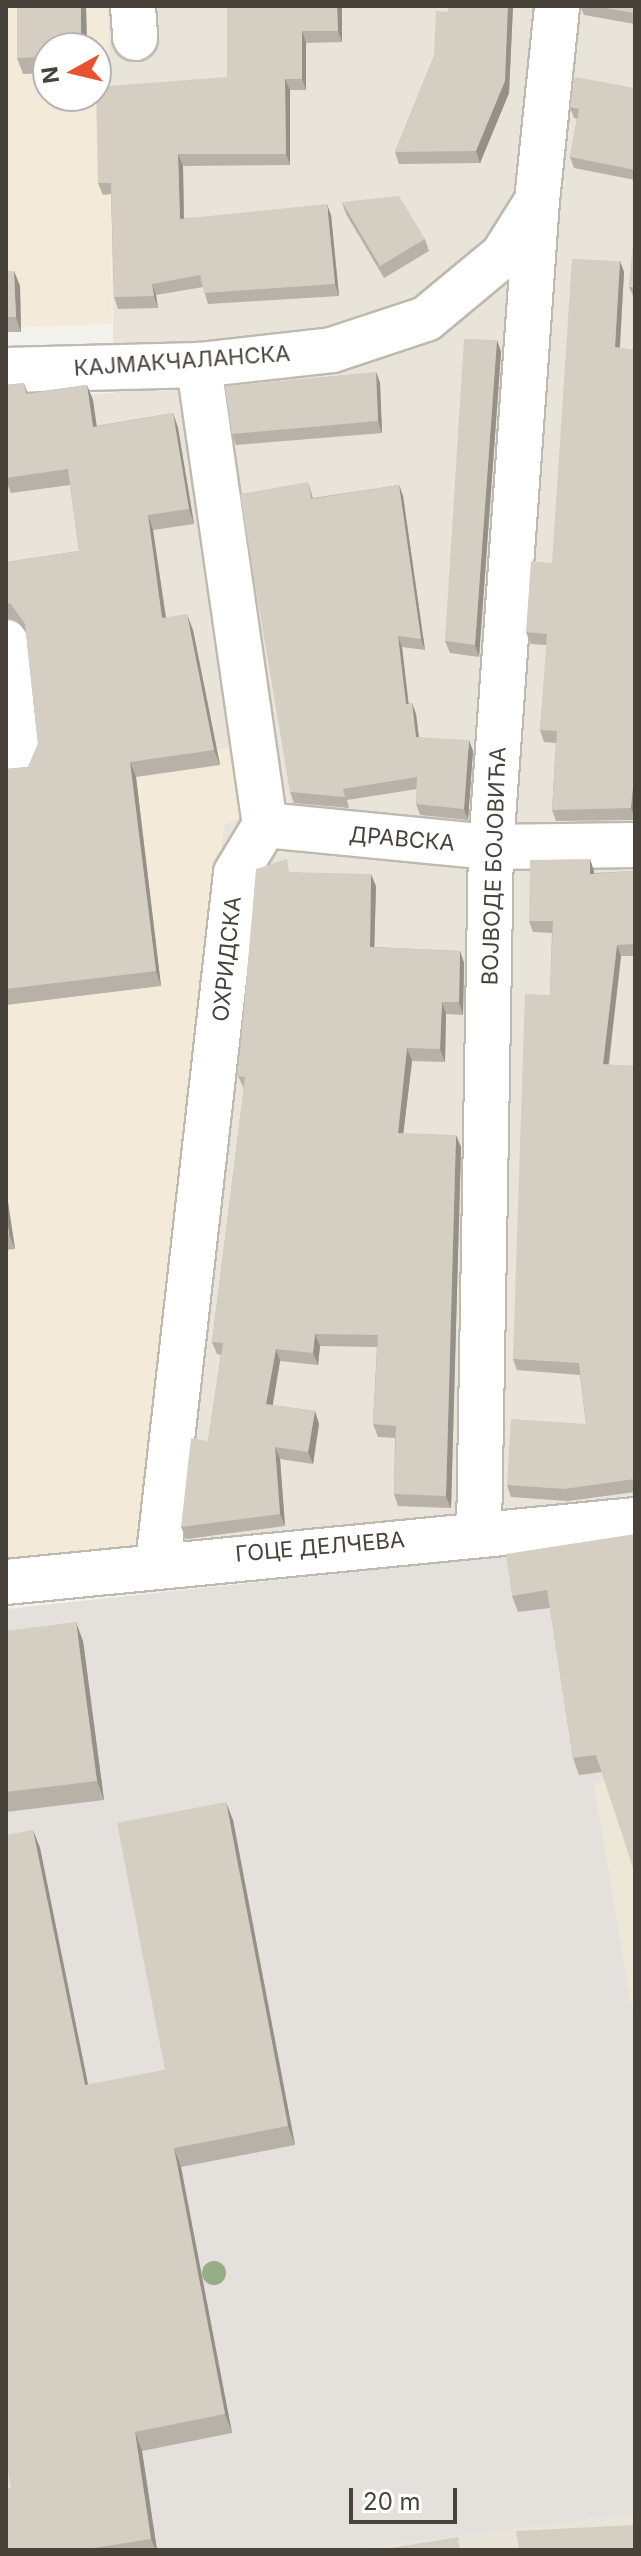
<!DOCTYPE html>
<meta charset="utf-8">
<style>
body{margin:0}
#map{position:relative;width:641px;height:2556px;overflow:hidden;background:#f4f2ec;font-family:Inter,sans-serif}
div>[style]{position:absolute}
.residential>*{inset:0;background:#e8e4da}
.commercial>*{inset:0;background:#f4ead9}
.industrial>*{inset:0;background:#e4e1dd}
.education>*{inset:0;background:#ece7d7}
.roads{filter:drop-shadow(2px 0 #bfbaaf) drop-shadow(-2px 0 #bfbaaf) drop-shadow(0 2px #bfbaaf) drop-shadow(0 -2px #bfbaaf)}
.minor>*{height:44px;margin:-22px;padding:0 22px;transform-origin:22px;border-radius:22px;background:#fff}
.trees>*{width:24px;height:24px;margin:-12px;border-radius:50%;background:#96ae85}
.wall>*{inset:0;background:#b7b1a7}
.shaded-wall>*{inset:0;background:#959088}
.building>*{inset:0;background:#d5cec2}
span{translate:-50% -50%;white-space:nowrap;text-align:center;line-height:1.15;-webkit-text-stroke:7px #fff;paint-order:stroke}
.street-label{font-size:22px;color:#48433a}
.frame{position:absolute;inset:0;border:8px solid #48433a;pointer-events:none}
.north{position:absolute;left:32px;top:32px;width:80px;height:80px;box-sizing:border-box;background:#fff;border:2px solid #b6b4b0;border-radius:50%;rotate:262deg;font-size:22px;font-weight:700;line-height:32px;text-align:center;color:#48433a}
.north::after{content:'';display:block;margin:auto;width:28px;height:36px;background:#e8522f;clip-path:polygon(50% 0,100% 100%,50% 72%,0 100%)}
.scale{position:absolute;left:349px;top:2488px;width:108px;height:36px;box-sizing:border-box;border:4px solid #48433a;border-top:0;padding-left:10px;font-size:24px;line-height:28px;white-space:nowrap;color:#48433a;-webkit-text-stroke:6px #fff;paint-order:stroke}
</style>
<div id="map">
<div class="residential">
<div style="clip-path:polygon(108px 6px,635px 6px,635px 1542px,137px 1594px,224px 825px,252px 811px,6px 776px,6px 397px,114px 393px)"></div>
<div style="clip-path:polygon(635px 2514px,635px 2550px,350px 2550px)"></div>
</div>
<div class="commercial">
<div style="clip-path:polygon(evenodd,6px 6px,108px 6px,112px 324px,6px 328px,6px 6px,48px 48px,96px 48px,96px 96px,48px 96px,48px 48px)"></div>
<div style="clip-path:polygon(244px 746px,252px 811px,224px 825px,143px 1550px,6px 1567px,6px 776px)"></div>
</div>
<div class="industrial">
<div style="clip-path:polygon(635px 1542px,635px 1777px,594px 1784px,635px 2023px,635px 2514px,350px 2550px,6px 2550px,6px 1609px)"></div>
</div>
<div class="education">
<div style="clip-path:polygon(635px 1777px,635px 2023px,594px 1783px)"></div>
</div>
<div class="roads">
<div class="minor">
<div style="left:133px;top:6px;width:32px;rotate:86deg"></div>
<div style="left:6px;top:370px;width:193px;rotate:-1.5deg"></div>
<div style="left:199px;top:365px;width:134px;rotate:-6.4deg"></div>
<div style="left:332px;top:350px;width:99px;rotate:-18.3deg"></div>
<div style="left:426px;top:319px;width:100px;rotate:-39.7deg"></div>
<div style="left:503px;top:255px;width:64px;rotate:-57.8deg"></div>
<div style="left:537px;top:201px;width:196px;rotate:-84.1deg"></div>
<div style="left:6px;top:642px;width:121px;rotate:83.8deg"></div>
<div style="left:265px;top:825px;width:227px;rotate:5.6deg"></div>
<div style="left:491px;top:847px;width:144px;rotate:-0.8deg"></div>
<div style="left:479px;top:1532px;width:685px;rotate:-89deg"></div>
<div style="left:491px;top:847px;width:648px;rotate:-85.93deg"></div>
<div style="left:158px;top:1563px;width:694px;rotate:-83.55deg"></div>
<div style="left:236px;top:873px;width:56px;rotate:-58.9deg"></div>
<div style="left:265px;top:825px;width:465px;rotate:-98.2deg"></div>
<div style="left:6px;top:1582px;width:632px;rotate:-5.63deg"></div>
</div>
</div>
<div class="trees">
<div style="left:214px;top:2273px"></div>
</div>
<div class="wall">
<div style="clip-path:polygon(86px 6px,87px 48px,48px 48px,48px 73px,23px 74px,17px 58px)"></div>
<div style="clip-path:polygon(342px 6px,342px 42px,306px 43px,306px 90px,290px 90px,290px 165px,183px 166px,184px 218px,331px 215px,339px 296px,208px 304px,203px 287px,156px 295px,158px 308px,118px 309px,114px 297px,111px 194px,103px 195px,98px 183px,227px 77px)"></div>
<div style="clip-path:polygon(448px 6px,513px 6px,509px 93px,480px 163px,399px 164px,395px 152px,434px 56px,448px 12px)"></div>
<div style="clip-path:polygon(580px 6px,635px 6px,635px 24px,584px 15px)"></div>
<div style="clip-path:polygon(635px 88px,635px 180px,574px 168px,570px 157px,577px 119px,574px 118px,570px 107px)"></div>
<div style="clip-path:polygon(342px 202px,425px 239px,429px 251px,384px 278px,346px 214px)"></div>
<div style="clip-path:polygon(635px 242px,635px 298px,634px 298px,629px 287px)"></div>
<div style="clip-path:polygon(620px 261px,624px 272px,620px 348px,635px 350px,635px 820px,556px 821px,552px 810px,556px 743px,544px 742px,540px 730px,547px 645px,531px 644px,526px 632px,552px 563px)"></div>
<div style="clip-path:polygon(6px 271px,14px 271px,20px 286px,21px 332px,6px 332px)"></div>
<div style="clip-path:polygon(497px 340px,501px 352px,479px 657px,450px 653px,445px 641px)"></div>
<div style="clip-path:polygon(376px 372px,380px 383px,382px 433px,236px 445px,232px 434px)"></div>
<div style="clip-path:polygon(24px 383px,28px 393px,87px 385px,93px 400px,96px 426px,173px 413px,178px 428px,194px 524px,153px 530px,166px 617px,193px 630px,220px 765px,136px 777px,161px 986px,6px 1005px,6px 769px,28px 767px,38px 744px,26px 633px,17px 620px,6px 618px,6px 562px,79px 551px,70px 485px,11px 493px,6px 481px,6px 385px)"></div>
<div style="clip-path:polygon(308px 482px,313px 498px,399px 485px,403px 496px,425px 650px,402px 647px,408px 703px,412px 703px,416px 714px,419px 737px,473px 751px,468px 820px,420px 815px,416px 804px,417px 789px,347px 800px,349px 808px,294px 803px,290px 792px)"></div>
<div style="clip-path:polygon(590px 859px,594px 873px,635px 871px,635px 956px,621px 956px,609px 1065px,635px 1066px,635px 1492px,568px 1501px,511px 1497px,507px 1485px,586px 1424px,580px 1375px,517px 1370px,513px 1359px,550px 995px,552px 933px,533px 932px,529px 921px)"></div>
<div style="clip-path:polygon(292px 872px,376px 886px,374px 947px,460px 951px,464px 963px,463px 1015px,446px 1014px,445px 1062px,412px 1061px,403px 1133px,461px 1147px,451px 1508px,398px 1506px,394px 1494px,395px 1438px,378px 1437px,373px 1424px,377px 1347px,320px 1346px,318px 1365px,280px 1361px,272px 1405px,315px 1411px,319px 1424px,313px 1464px,280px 1459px,285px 1526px,186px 1539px,181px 1527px,208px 1441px,221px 1355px,217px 1354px,212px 1342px,244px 1089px,238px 1076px)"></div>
<div style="clip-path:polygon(6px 1189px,15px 1249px,6px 1250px)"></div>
<div style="clip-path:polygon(635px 1534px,602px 1772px,579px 1775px,573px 1758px,550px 1608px,518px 1612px,512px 1596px)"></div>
<div style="clip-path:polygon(6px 1631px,83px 1641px,104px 1800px,6px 1812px)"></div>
<div style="clip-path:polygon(233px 1820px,295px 2145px,181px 2167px,232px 2433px,142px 2451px,157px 2550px,6px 2550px,11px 2488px,33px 1830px,40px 1848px,88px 2085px,165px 2070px)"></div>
</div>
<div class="shaded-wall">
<div style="clip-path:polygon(81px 6px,86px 6px,87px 48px,81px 48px)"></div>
<div style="clip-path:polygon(337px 6px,342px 6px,342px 42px,338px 31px)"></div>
<div style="clip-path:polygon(508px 6px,513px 6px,509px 93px,480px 163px,476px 151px)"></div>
<div style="clip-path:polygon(302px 31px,306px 43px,306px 90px,302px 79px)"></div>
<div style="clip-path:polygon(285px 79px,290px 90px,290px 165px,286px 154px)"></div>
<div style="clip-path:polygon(178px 154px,183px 166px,184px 230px,180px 219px)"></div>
<div style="clip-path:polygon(327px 204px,331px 215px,339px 296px,335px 284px)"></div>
<div style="clip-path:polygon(620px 261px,624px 272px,619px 359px,615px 347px)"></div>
<div style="clip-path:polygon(14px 271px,20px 286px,21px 332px,16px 317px)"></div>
<div style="clip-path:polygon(152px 284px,156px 295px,158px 308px,154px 296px)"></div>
<div style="clip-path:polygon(497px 340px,501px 352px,479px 657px,475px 645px)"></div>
<div style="clip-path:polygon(376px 372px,380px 383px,382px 433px,378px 421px)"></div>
<div style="clip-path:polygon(87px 385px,93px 400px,99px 442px,93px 427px)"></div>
<div style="clip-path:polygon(173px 413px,178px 428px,194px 524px,189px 509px)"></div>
<div style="clip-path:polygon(399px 485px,403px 496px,425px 650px,421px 639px)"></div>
<div style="clip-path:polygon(148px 515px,153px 530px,168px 633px,162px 618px)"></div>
<div style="clip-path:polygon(187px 614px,193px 630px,220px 765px,214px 750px)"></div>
<div style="clip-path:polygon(398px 636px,402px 647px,410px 715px,406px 704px)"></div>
<div style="clip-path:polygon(412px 703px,416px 714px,420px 748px,416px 737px)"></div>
<div style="clip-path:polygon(469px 740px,473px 751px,468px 820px,464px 809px)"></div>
<div style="clip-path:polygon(130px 762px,136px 777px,161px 986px,156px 971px)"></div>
<div style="clip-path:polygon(634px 768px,635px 770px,635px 818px,631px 808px)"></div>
<div style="clip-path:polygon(590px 859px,594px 871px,594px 885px,590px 874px)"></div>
<div style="clip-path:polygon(371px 874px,376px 886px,374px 959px,370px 947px)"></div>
<div style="clip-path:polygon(617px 945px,621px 956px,607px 1076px,603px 1064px)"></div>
<div style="clip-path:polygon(460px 951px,464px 963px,463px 1015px,459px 1002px)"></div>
<div style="clip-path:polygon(442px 1002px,446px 1014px,445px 1062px,440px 1049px)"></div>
<div style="clip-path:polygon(407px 1048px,412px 1061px,402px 1145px,398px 1133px)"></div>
<div style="clip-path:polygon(456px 1135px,461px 1147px,451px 1508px,446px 1496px)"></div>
<div style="clip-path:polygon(6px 1189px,15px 1249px,9px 1234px,6px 1211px)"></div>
<div style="clip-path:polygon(315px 1334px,320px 1346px,318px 1365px,313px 1353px)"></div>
<div style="clip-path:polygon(276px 1349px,280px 1361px,271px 1416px,266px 1404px)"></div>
<div style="clip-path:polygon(315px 1411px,319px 1424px,313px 1464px,308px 1452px)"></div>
<div style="clip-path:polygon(275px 1447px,280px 1459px,285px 1526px,280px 1514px)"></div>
<div style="clip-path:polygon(76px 1622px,83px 1641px,104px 1800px,97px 1781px)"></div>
<div style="clip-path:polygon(226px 1802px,233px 1820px,295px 2145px,288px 2126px)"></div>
<div style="clip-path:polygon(33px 1830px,40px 1848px,92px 2104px,85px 2085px)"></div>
<div style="clip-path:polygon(174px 2148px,181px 2167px,232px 2433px,225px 2414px)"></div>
<div style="clip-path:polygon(135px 2432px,142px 2451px,157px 2550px,156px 2550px,151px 2539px)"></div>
</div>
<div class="building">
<div style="clip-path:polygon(17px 6px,81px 6px,81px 48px,48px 48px,48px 57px,17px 58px)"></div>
<div style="clip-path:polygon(227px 6px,337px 6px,338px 31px,302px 31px,302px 79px,285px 79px,286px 154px,178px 154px,180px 219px,327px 204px,335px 284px,204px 293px,200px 275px,152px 284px,154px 296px,114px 297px,111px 183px,98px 183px,96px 87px,227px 77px)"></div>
<div style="clip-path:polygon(448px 6px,508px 6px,505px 81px,476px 151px,395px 152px,434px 56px,436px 11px,448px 12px)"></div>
<div style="clip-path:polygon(593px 6px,635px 6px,635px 13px)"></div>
<div style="clip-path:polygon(575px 77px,635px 88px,635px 170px,570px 157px,579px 109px,570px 107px)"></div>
<div style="clip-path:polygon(399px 196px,425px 239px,380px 266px,342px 202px)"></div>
<div style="clip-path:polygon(633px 242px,635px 242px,635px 287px,629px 287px)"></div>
<div style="clip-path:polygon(572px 259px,620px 261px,615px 347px,635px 350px,635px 768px,631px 808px,552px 810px,557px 731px,540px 730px,547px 634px,526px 632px,531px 561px,552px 563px)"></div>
<div style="clip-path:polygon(6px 271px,14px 271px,16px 317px,6px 317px)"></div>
<div style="clip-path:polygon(464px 339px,497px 340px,475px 645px,445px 641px)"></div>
<div style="clip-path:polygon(376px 372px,378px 421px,232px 434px,225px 386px)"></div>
<div style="clip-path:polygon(24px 383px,26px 394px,87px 385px,93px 427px,173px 413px,189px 509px,148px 515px,162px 618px,187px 614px,214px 750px,130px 762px,156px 971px,6px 989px,6px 769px,28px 767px,38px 744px,25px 624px,11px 604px,6px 603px,6px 562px,79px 551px,68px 469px,6px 478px,6px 385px)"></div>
<div style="clip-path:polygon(308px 482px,311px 499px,399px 485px,421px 639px,398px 636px,406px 704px,412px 703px,416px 737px,469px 740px,464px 809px,416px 804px,417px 777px,343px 789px,345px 797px,290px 792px,240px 494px)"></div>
<div style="clip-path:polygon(287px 859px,289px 872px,371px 874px,370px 947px,460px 951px,459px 1002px,442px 1002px,440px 1049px,407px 1048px,398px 1133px,456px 1135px,446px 1496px,394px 1494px,396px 1426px,373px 1424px,378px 1335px,315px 1334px,313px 1353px,276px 1349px,266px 1404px,315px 1411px,308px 1452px,275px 1447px,280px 1514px,181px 1527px,191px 1438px,208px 1441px,223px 1343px,212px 1342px,245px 1077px,238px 1076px,256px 869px)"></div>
<div style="clip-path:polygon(590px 859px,590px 874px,635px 871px,635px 944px,617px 945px,603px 1064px,635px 1066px,635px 1479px,564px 1489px,507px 1485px,511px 1419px,586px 1424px,579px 1363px,513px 1359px,525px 994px,550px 995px,553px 921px,529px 921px,530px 860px)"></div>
<div style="clip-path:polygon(6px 1211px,9px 1234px,6px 1234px)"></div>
<div style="clip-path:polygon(635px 1534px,635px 1874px,596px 1755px,573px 1758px,547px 1590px,512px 1596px,506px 1554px)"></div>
<div style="clip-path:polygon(76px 1622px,97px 1781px,6px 1792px,6px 1631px)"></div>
<div style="clip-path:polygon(226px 1802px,288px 2126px,174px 2148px,225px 2414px,135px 2432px,151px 2539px,81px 2550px,6px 2550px,6px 2489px,11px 2488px,6px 2459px,6px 1835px,33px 1830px,85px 2085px,165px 2070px,117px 1823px)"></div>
<div style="clip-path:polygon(635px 2525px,635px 2550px,519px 2550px,516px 2531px)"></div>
<div style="clip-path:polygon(458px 2537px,460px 2550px,392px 2550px,391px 2548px)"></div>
</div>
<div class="street-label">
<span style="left:182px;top:361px;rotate:-4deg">КАЈМАКЧАЛАНСКА</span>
<span style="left:402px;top:839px;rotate:5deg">ДРАВСКА</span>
<span style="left:494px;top:866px;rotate:-88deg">ВОЈВОДЕ БОЈОВИЋА</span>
<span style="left:227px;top:959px;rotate:-84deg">ОХРИДСКА</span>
<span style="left:320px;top:1547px;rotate:-5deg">ГОЦЕ ДЕЛЧЕВА</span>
</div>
<div class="frame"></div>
<div class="north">N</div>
<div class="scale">20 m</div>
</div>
